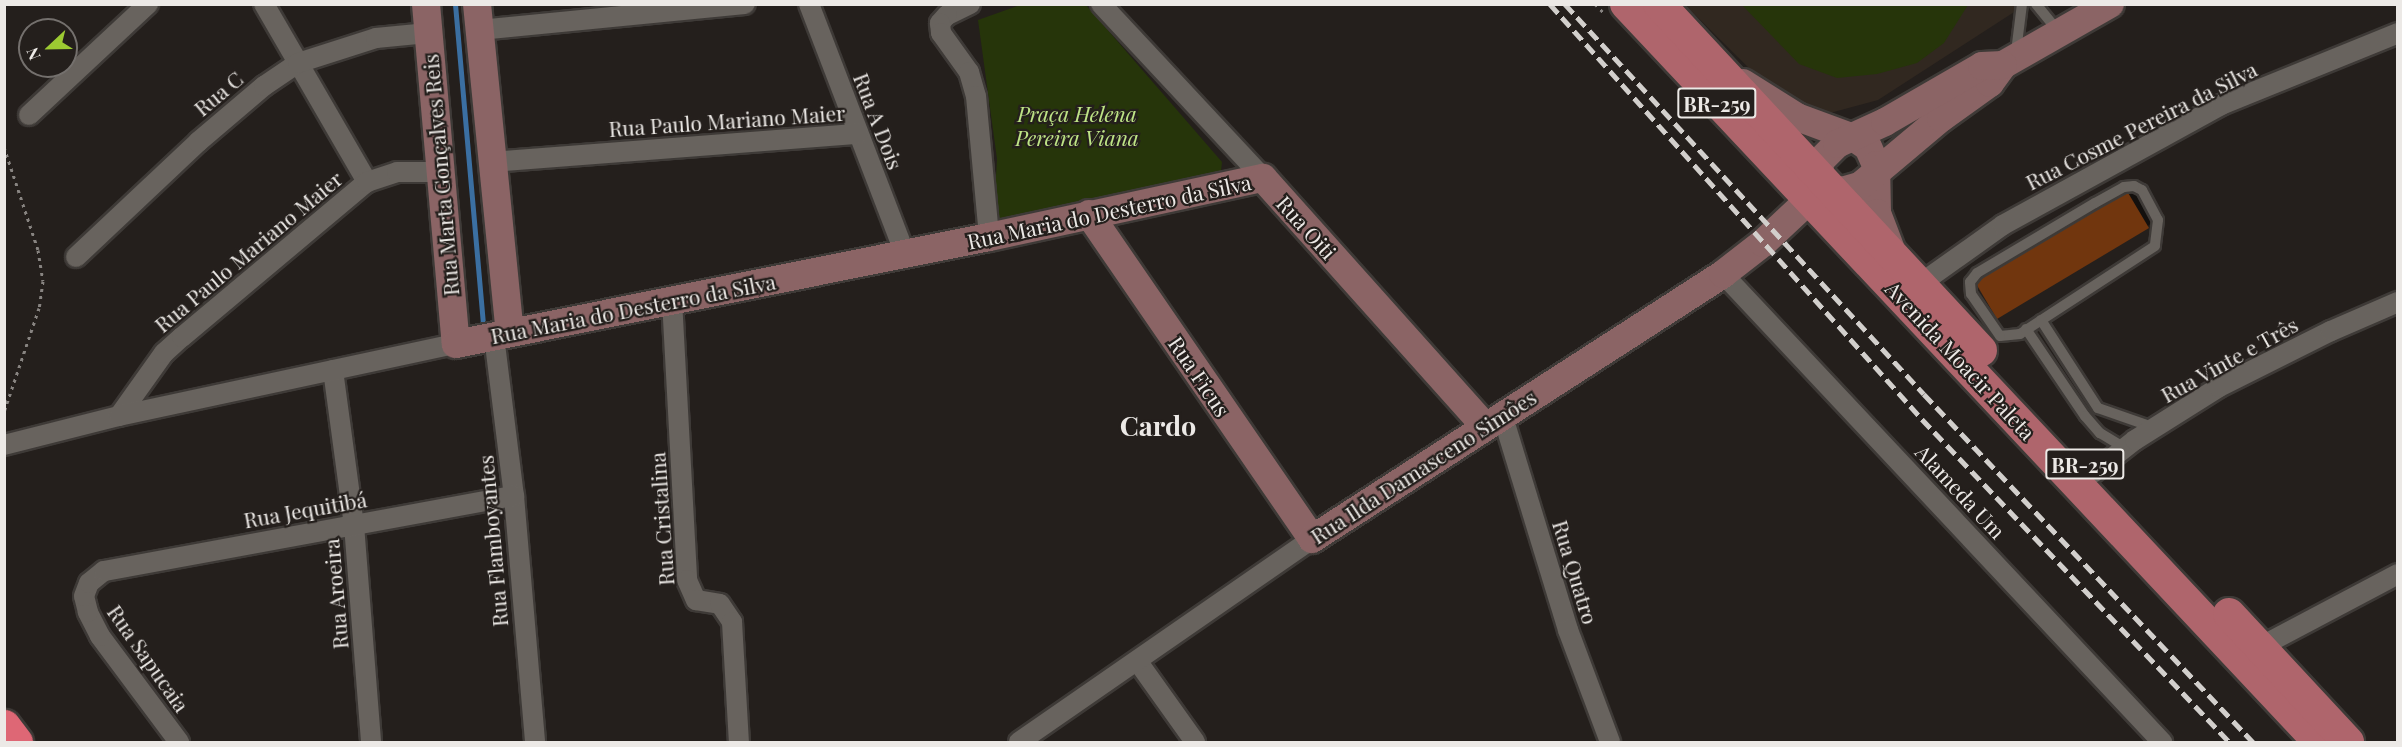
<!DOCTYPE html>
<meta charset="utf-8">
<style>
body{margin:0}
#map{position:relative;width:2402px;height:747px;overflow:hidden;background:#241f1c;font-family:"Playfair Display",serif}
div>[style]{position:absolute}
.built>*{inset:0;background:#312820}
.green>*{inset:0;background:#26350a}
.shadow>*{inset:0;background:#0007}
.stream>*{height:5px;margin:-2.5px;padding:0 2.5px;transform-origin:2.5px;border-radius:2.5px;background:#3b6fa1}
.building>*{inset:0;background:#71360e}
.path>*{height:3px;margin-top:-1.5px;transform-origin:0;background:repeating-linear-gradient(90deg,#888481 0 3px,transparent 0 7.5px)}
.roads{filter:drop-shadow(2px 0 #3e3a37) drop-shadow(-2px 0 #3e3a37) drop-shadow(0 2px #3e3a37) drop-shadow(0 -2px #3e3a37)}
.lane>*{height:10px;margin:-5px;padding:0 5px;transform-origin:5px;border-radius:5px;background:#68635e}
.street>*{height:20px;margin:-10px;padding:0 10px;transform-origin:10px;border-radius:10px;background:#68635e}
.secondary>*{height:28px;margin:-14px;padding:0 14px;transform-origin:14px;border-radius:14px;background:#8b6465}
.primary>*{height:32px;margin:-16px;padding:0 16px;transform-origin:16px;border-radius:16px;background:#af656c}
.highway>*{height:33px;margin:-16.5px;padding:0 16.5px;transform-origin:16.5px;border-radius:16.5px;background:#de6775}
.rail>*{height:4.5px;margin-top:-2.25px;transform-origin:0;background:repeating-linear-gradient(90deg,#d2cfcc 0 12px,transparent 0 18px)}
span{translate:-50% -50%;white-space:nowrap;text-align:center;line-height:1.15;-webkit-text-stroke:4.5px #241f1c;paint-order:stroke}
.shield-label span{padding:2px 4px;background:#241f1c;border:2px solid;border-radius:4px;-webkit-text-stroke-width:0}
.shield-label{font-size:20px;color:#ece9e6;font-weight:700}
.street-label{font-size:21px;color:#ece9e6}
.park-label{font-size:21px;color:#bee486;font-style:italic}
.district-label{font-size:27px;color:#ece9e6;font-weight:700}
.frame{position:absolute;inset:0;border:6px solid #ece9e6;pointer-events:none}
.north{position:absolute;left:18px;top:18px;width:60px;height:60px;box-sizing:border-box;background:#241f1c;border:2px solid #74706d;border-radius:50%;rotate:248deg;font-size:16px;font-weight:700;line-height:24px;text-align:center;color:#ece9e6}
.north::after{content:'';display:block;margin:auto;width:21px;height:27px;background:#9cca32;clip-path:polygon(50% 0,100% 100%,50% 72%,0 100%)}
</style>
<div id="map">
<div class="built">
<div style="clip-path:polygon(1685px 5px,2025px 5px,1878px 100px,1830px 113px,1787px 96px,1753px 72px)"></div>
</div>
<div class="green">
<div style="clip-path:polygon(1020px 5px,1086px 5px,1222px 162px,1220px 180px,993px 230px,997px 159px,978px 20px)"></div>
<div style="clip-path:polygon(1742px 5px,1968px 5px,1944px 43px,1917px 63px,1877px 74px,1837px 78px,1799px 64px)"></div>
</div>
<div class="shadow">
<div style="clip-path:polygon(2139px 180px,2160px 215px,2148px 226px,1998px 317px,1977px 282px,1989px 271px)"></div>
</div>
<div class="stream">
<div style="left:455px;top:4px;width:320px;rotate:85deg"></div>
</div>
<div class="building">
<div style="clip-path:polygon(2127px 191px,2149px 228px,1997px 319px,1975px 282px)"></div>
</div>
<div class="path">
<div style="left:1595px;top:4px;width:11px;rotate:45deg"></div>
<div style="left:4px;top:147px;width:108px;rotate:71.7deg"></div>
<div style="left:38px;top:250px;width:31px;rotate:81deg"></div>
<div style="left:43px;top:281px;width:27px;rotate:98deg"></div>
<div style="left:39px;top:308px;width:110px;rotate:108.6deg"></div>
</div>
<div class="roads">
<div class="lane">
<div style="left:2036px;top:4px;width:36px;rotate:51deg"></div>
<div style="left:2016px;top:52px;width:48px;rotate:-82.9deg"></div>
<div style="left:2134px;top:186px;width:9px;rotate:27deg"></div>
<div style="left:2142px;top:190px;width:34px;rotate:62deg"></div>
<div style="left:2158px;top:220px;width:26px;rotate:97deg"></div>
<div style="left:2155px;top:246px;width:161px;rotate:146.9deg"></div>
<div style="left:2020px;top:334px;width:20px;rotate:174deg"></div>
<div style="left:2000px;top:336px;width:51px;rotate:-124.6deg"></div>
<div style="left:1971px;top:294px;width:12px;rotate:-95deg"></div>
<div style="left:1970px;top:282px;width:11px;rotate:-52deg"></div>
<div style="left:1977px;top:273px;width:137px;rotate:-30.7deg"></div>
<div style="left:2095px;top:203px;width:33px;rotate:-29deg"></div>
<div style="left:2124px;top:187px;width:10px;rotate:-6deg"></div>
<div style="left:2041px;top:320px;width:105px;rotate:57.1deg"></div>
<div style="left:2098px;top:408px;width:60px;rotate:19.3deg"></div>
<div style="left:2026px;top:329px;width:105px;rotate:55.9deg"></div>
<div style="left:2085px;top:416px;width:23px;rotate:49deg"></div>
<div style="left:2100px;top:433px;width:29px;rotate:31deg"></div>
</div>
<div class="street">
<div style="left:264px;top:4px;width:206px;rotate:59.9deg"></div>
<div style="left:809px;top:4px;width:268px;rotate:69deg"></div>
<div style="left:970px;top:4px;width:25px;rotate:154deg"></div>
<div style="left:947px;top:15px;width:11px;rotate:131deg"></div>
<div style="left:940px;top:23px;width:10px;rotate:84deg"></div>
<div style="left:941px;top:33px;width:48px;rotate:54.3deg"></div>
<div style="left:969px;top:72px;width:25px;rotate:74deg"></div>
<div style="left:976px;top:96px;width:142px;rotate:84.7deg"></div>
<div style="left:1101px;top:4px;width:238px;rotate:47deg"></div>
<div style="left:479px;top:30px;width:267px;rotate:-5.6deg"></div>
<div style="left:29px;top:115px;width:163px;rotate:-43deg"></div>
<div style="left:491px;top:162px;width:368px;rotate:-4.4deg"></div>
<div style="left:76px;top:257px;width:168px;rotate:-43.3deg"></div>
<div style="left:198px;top:142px;width:87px;rotate:-40.3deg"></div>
<div style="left:264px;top:86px;width:41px;rotate:-34.1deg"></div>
<div style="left:298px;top:63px;width:82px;rotate:-17.8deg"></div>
<div style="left:376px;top:38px;width:52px;rotate:-5.5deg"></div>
<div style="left:1723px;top:274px;width:642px;rotate:46.83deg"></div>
<div style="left:1920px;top:284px;width:102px;rotate:-35.4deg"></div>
<div style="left:2003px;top:225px;width:249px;rotate:-28.8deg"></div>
<div style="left:2221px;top:105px;width:191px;rotate:-22.1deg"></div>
<div style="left:672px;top:300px;width:280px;rotate:86.9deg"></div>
<div style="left:687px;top:580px;width:22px;rotate:66deg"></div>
<div style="left:696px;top:600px;width:24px;rotate:9deg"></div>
<div style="left:720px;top:604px;width:22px;rotate:56deg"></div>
<div style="left:732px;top:622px;width:120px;rotate:86.7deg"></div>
<div style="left:494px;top:336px;width:161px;rotate:82.9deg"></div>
<div style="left:514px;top:496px;width:247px;rotate:85.1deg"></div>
<div style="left:333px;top:370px;width:156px;rotate:82.3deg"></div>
<div style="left:354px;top:525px;width:218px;rotate:85.5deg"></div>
<div style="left:1502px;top:414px;width:226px;rotate:73deg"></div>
<div style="left:1568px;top:630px;width:120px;rotate:69.4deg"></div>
<div style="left:119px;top:416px;width:77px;rotate:-54.5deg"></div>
<div style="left:164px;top:353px;width:24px;rotate:-42deg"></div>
<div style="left:182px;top:337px;width:241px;rotate:-40deg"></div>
<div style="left:367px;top:182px;width:32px;rotate:-18deg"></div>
<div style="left:397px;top:172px;width:41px"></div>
<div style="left:4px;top:445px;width:119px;rotate:-14.2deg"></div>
<div style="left:119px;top:416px;width:345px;rotate:-12.1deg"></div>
<div style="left:2093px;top:473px;width:53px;rotate:-38.2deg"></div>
<div style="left:2135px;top:440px;width:99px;rotate:-32.2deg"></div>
<div style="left:2219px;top:387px;width:125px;rotate:-26.6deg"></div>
<div style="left:2331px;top:331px;width:73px;rotate:-23.4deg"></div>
<div style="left:2260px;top:647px;width:156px;rotate:-27.9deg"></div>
<div style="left:1138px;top:662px;width:98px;rotate:54.5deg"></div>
<div style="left:179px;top:742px;width:132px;rotate:-126.7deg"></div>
<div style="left:100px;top:636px;width:27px;rotate:-117deg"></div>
<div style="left:88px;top:612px;width:16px;rotate:-104deg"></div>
<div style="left:84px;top:596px;width:14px;rotate:-69deg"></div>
<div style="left:89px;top:583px;width:19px;rotate:-39deg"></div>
<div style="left:104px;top:571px;width:417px;rotate:-10.4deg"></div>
<div style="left:1019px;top:742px;width:356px;rotate:-34.7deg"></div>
</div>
<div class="secondary">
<div style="left:426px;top:4px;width:341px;rotate:85deg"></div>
<div style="left:456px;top:344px;width:544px;rotate:-11.35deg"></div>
<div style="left:989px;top:237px;width:280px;rotate:-12.2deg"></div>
<div style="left:1263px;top:178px;width:333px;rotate:48.2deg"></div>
<div style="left:477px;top:4px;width:330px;rotate:84.3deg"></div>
<div style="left:1743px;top:83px;width:64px;rotate:32.2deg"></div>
<div style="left:1797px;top:117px;width:63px;rotate:20.4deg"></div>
<div style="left:1856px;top:139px;width:14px;rotate:34deg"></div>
<div style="left:1868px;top:147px;width:20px;rotate:66deg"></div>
<div style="left:1876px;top:165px;width:48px;rotate:88.8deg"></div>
<div style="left:1877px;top:213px;width:42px;rotate:69deg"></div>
<div style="left:1824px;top:186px;width:19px;rotate:16deg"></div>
<div style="left:1842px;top:191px;width:19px;rotate:-16deg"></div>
<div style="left:1860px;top:186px;width:106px;rotate:-40deg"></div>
<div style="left:1941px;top:118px;width:60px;rotate:-35.5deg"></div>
<div style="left:1990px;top:83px;width:22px;rotate:-54deg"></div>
<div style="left:2003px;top:65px;width:123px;rotate:-29.7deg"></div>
<div style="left:1824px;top:186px;width:19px;rotate:-106deg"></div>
<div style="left:1819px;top:168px;width:8px;rotate:-76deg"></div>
<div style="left:1821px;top:160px;width:23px;rotate:-45deg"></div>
<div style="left:1837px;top:144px;width:53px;rotate:-24.6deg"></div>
<div style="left:1885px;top:122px;width:112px;rotate:-30deg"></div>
<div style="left:1982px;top:66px;width:21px;rotate:-3deg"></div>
<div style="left:1089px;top:214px;width:394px;rotate:55.5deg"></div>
<div style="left:1312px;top:539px;width:489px;rotate:-32.8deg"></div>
<div style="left:1723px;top:274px;width:51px;rotate:-37.8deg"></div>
<div style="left:1763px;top:243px;width:83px;rotate:-43.1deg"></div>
</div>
<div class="primary">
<div style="left:1626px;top:4px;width:1012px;rotate:46.8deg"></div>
<div style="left:1659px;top:4px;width:473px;rotate:47.1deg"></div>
<div style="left:2229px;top:614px;width:175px;rotate:47.1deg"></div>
</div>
<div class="highway">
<div style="left:4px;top:726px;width:20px;rotate:53deg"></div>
</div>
</div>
<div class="rail">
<div style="left:1550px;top:4px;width:557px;rotate:48.13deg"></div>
<div style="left:1922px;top:419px;width:446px;rotate:46.4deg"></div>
<div style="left:1565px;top:4px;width:530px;rotate:47.37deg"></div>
<div style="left:1924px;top:394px;width:479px;rotate:46.6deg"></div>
</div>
<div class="shield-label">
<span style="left:1717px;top:103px">BR-259</span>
<span style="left:2085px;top:464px">BR-259</span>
</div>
<div class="street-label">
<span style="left:218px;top:93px;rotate:-40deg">Rua C</span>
<span style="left:727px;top:120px;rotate:-4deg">Rua Paulo Mariano Maier</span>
<span style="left:879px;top:121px;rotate:69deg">Rua A Dois</span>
<span style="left:2141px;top:125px;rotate:-27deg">Rua Cosme Pereira da Silva</span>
<span style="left:440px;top:175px;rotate:-95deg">Rua Marta Gonçalves Reis</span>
<span style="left:1109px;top:211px;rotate:-12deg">Rua Maria do Desterro da Silva</span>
<span style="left:1307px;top:227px;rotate:48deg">Rua Oiti</span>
<span style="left:248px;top:251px;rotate:-40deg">Rua Paulo Mariano Maier</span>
<span style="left:633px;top:308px;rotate:-11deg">Rua Maria do Desterro da Silva</span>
<span style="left:2229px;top:359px;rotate:-29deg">Rua Vinte e Três</span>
<span style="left:1961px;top:360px;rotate:47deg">Avenida Moacir Paleta</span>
<span style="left:1200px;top:376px;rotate:56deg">Rua Ficus</span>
<span style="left:1423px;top:466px;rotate:-33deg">Rua Ilda Damasceno Simôes</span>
<span style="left:1961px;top:491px;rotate:47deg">Alameda Um</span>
<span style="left:305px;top:509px;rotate:-10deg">Rua Jequitibá</span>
<span style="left:661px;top:519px;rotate:-94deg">Rua Cristalina</span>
<span style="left:492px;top:541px;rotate:-95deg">Rua Flamboyantes</span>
<span style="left:1576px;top:572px;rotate:73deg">Rua Quatro</span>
<span style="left:335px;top:594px;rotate:-95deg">Rua Aroeira</span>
<span style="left:149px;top:658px;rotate:55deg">Rua Sapucaia</span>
</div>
<div class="park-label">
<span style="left:1077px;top:125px">Praça Helena<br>Pereira Viana</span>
</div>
<div class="district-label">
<span style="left:1158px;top:426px">Cardo</span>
</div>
<div class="frame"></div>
<div class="north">N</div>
</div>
